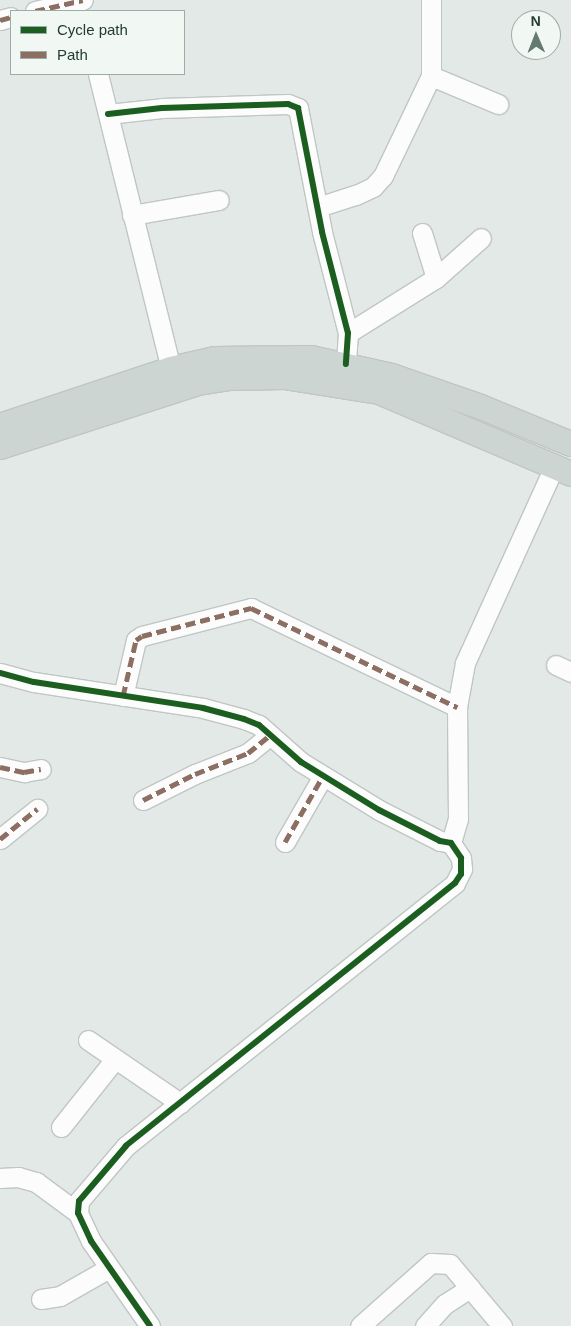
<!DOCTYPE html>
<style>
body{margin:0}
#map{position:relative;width:571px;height:1326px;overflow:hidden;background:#e3e9e6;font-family:Arial,sans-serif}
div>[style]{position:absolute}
.roads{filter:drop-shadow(1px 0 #c0c6c3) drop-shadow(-1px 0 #c0c6c3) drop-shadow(0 1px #c0c6c3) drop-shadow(0 -1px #c0c6c3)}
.minor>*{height:19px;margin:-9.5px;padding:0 9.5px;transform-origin:9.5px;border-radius:9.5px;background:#fbfcfb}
.major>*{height:24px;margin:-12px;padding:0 12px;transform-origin:12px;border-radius:12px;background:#cdd5d2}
.quiet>*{height:5px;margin-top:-2.5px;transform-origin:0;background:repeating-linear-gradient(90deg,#8d6e63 0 10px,transparent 0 15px)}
.cycleway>*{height:6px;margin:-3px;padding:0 3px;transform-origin:3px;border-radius:3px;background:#1b5e20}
span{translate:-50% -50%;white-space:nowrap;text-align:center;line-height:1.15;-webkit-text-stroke:4px #f1f8f4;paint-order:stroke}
.legend{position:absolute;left:10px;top:10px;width:175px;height:65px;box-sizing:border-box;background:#f1f8f4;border:1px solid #9eaca7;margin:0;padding:6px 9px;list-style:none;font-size:15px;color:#223b33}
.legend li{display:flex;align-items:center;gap:10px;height:25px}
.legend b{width:25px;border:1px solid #9eaca7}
.north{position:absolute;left:511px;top:10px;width:50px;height:50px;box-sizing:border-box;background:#f1f8f4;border:1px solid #9eaca7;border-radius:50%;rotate:359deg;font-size:14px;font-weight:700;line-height:20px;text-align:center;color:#223b33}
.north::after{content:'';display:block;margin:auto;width:18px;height:22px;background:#667872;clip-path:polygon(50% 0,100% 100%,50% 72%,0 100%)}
</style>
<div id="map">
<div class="roads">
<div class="minor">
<div style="left:35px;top:11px;width:49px;rotate:-12.9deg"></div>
<div style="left:0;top:20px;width:11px;rotate:-15deg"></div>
<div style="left:98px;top:74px;width:304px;rotate:76.1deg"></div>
<div style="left:431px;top:76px;width:73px;rotate:22.7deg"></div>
<div style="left:108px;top:114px;width:54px;rotate:-6.3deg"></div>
<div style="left:162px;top:108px;width:126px;rotate:-1.8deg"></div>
<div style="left:288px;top:104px;width:11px;rotate:22deg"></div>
<div style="left:298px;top:108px;width:126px;rotate:79deg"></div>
<div style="left:322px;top:232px;width:104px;rotate:75.6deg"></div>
<div style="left:348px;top:333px;width:31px;rotate:94deg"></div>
<div style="left:318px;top:207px;width:40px;rotate:-18deg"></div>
<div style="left:356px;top:195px;width:19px;rotate:-25deg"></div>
<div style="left:373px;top:187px;width:15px;rotate:-48deg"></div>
<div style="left:383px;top:176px;width:111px;rotate:-64.4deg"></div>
<div style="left:431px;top:76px;width:76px;rotate:-90deg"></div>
<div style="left:132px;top:215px;width:88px;rotate:-9.8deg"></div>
<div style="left:422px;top:233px;width:47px;rotate:72.7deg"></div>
<div style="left:348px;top:333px;width:104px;rotate:-32deg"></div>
<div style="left:436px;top:278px;width:60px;rotate:-41.6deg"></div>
<div style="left:556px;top:665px;width:17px;rotate:25deg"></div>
<div style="left:0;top:673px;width:35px;rotate:15deg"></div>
<div style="left:34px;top:682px;width:171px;rotate:8.7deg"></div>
<div style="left:203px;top:708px;width:42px;rotate:15deg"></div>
<div style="left:244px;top:719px;width:16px;rotate:22deg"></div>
<div style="left:259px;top:725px;width:56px;rotate:41.4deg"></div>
<div style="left:301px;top:762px;width:92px;rotate:31.6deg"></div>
<div style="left:379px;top:810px;width:68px;rotate:26.9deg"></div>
<div style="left:440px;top:841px;width:11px;rotate:10deg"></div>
<div style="left:123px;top:696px;width:57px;rotate:-76.9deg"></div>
<div style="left:136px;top:640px;width:7px;rotate:-34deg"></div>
<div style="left:142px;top:636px;width:113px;rotate:-14.4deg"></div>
<div style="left:251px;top:608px;width:229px;rotate:25.7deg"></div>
<div style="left:0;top:767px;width:25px;rotate:12deg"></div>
<div style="left:24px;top:772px;width:17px;rotate:-10deg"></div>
<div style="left:143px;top:800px;width:58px;rotate:-26.6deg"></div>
<div style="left:195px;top:774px;width:57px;rotate:-21.6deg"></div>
<div style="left:248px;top:753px;width:27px;rotate:-39deg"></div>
<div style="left:0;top:839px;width:48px;rotate:-39deg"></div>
<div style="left:285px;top:842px;width:76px;rotate:-60.1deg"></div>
<div style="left:451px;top:843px;width:25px;rotate:-74deg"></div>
<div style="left:458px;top:819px;width:112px;rotate:-90.5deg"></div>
<div style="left:457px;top:707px;width:45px;rotate:-79.7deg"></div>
<div style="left:465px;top:663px;width:215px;rotate:-65.6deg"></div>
<div style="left:88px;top:1040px;width:112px;rotate:34.4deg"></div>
<div style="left:61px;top:1127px;width:87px;rotate:-51.5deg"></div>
<div style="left:0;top:1178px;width:18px;rotate:-3deg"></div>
<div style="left:18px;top:1177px;width:19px;rotate:16deg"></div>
<div style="left:36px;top:1182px;width:52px;rotate:36.4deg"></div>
<div style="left:41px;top:1299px;width:19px;rotate:-9deg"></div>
<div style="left:60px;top:1296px;width:56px;rotate:-29.7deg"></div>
<div style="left:150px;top:1326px;width:103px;rotate:-124.8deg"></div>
<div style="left:91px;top:1241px;width:31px;rotate:-115deg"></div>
<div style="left:78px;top:1213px;width:12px;rotate:-85deg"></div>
<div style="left:79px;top:1201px;width:72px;rotate:-49.5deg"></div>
<div style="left:126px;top:1146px;width:421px;rotate:-38.6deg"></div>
<div style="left:455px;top:883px;width:16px;rotate:-63deg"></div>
<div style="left:462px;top:869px;width:11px;rotate:-95deg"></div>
<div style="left:461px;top:858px;width:18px;rotate:-124deg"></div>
<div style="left:360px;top:1326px;width:95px;rotate:-41.6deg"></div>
<div style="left:431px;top:1263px;width:19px;rotate:3deg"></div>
<div style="left:450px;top:1264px;width:31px;rotate:50deg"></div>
<div style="left:425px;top:1326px;width:30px;rotate:-48deg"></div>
<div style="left:445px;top:1304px;width:30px;rotate:-33deg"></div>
<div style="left:470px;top:1288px;width:50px;rotate:49.9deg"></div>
</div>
<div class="major">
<div style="left:0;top:426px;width:180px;rotate:-18.4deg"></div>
<div style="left:171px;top:369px;width:45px;rotate:-12.8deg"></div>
<div style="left:215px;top:359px;width:96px;rotate:-0.6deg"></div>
<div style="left:311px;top:358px;width:83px;rotate:12.5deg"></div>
<div style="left:392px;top:376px;width:94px;rotate:19.2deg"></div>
<div style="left:481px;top:407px;width:97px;rotate:22.3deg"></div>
<div style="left:0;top:447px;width:208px;rotate:-17.9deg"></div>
<div style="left:198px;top:383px;width:31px;rotate:-9deg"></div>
<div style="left:229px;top:378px;width:55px;rotate:-1deg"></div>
<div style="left:284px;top:377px;width:96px;rotate:9deg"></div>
<div style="left:379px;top:392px;width:209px;rotate:23.1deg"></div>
</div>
</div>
<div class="quiet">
<div style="left:35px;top:11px;width:49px;rotate:-12.9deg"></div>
<div style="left:0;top:20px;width:11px;rotate:-15deg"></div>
<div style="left:123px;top:696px;width:57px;rotate:-76.9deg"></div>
<div style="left:136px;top:640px;width:7px;rotate:-34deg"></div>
<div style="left:142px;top:636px;width:113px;rotate:-14.4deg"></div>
<div style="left:251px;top:608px;width:229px;rotate:25.7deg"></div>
<div style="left:0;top:767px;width:25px;rotate:12deg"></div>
<div style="left:24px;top:772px;width:17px;rotate:-10deg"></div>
<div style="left:143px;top:800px;width:58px;rotate:-26.6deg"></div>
<div style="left:195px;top:774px;width:57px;rotate:-21.6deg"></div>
<div style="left:248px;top:753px;width:27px;rotate:-39deg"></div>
<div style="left:0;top:839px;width:48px;rotate:-39deg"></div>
<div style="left:285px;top:842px;width:76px;rotate:-60.1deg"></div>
</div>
<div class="cycleway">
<div style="left:108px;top:114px;width:54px;rotate:-6.3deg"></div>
<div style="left:162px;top:108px;width:126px;rotate:-1.8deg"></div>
<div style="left:288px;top:104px;width:11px;rotate:22deg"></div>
<div style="left:298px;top:108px;width:126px;rotate:79deg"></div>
<div style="left:322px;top:232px;width:104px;rotate:75.6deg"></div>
<div style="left:348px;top:333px;width:31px;rotate:94deg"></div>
<div style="left:0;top:673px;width:35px;rotate:15deg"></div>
<div style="left:34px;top:682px;width:171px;rotate:8.7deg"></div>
<div style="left:203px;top:708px;width:42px;rotate:15deg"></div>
<div style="left:244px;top:719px;width:16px;rotate:22deg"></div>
<div style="left:259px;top:725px;width:56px;rotate:41.4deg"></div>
<div style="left:301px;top:762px;width:92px;rotate:31.6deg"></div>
<div style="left:379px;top:810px;width:68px;rotate:26.9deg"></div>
<div style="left:440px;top:841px;width:11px;rotate:10deg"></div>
<div style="left:451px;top:843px;width:18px;rotate:56deg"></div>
<div style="left:461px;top:858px;width:16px;rotate:90deg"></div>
<div style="left:461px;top:874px;width:11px;rotate:124deg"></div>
<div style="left:455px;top:883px;width:421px;rotate:141.4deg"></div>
<div style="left:126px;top:1146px;width:72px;rotate:130.5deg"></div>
<div style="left:79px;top:1201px;width:12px;rotate:95deg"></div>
<div style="left:78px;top:1213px;width:31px;rotate:65deg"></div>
<div style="left:91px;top:1241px;width:103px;rotate:55.2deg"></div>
</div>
<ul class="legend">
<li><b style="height:6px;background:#1b5e20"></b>Cycle path</li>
<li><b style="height:6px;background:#8d6e63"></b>Path</li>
</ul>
<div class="north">N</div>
</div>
